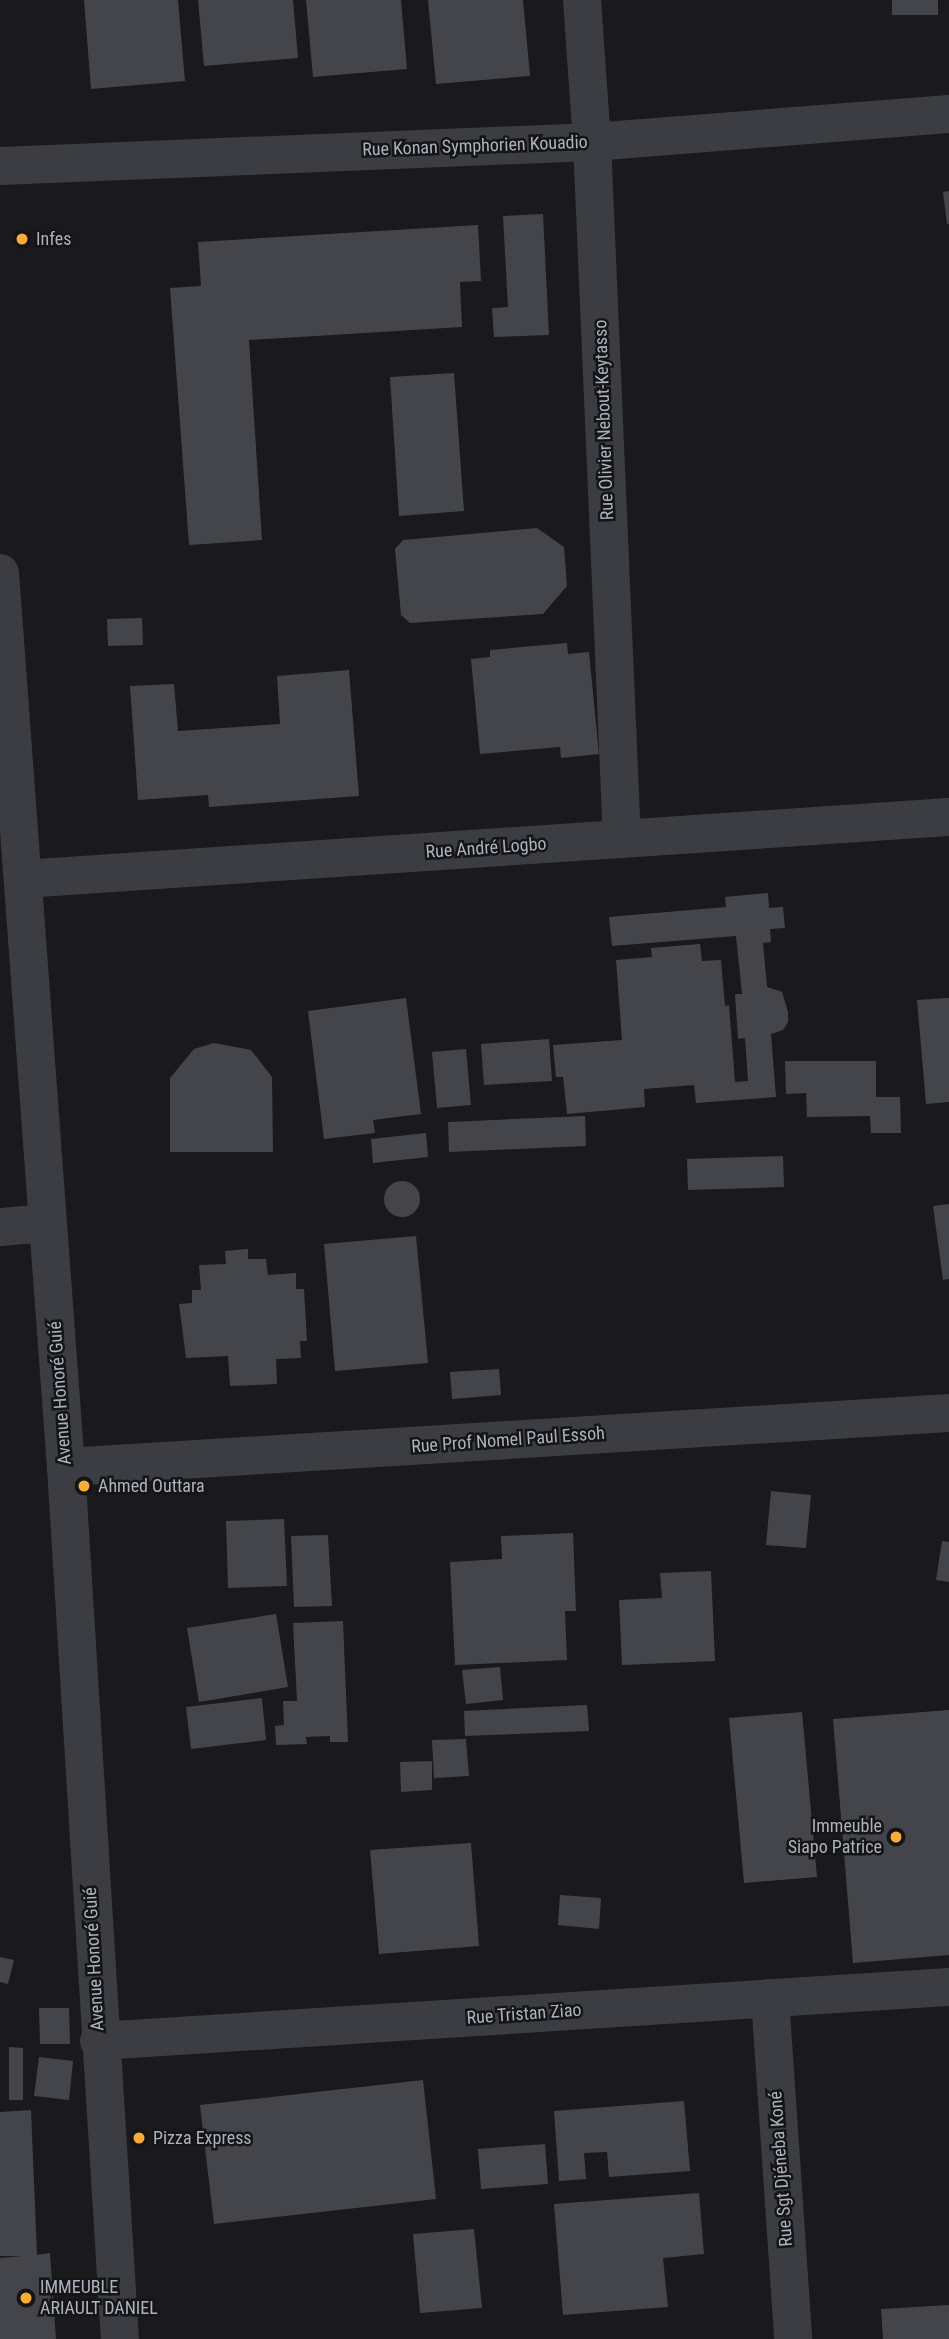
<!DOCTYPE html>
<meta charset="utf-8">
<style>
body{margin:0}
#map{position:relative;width:949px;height:2339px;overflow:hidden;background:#1a1a1d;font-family:"Roboto Condensed",sans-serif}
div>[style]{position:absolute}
.building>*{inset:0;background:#44454a}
.round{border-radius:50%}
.minor>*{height:38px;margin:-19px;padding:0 19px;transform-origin:19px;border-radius:19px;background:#3b3d42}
.tertiary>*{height:38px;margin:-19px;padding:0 19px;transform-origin:19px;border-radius:19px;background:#3b3d42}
.dots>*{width:19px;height:19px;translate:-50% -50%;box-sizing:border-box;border:4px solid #151518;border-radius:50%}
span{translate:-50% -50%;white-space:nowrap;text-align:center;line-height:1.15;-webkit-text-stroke:5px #151518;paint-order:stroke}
.street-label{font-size:18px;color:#acb2bd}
.poi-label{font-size:18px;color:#acb2bd}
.left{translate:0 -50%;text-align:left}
.right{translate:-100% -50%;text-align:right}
</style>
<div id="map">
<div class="building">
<div style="clip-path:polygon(84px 0,178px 0,185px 81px,91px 89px)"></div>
<div style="clip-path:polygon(198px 0,293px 0,298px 58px,204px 66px)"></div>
<div style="clip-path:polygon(306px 0,401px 0,407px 69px,313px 77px)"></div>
<div style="clip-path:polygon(428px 0,523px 0,530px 76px,436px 84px)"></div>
<div style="clip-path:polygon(892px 0,938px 0,938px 15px,892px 15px)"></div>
<div style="clip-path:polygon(949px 191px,949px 224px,947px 224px,943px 192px)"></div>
<div style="clip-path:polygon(543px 214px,549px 335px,494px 337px,492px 308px,508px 307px,503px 216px)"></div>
<div style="clip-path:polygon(478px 225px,481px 281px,460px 282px,462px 327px,249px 340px,262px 540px,189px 545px,170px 288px,201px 286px,198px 242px)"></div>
<div style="clip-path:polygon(454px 373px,464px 511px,399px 516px,390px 377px)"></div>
<div style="clip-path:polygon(537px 528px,564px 547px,567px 586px,543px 614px,410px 623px,401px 615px,395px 549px,403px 540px)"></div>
<div style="clip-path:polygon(142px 618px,143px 645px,108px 646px,107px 619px)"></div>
<div style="clip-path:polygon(567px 643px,568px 654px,589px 652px,599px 754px,561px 758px,560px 747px,480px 754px,471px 659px,490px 657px,490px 650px)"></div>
<div style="clip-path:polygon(349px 670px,359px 796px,209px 807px,208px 795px,138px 800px,130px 686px,174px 684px,178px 731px,280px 724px,277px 676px)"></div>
<div style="clip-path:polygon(768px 893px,769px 908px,783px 907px,785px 928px,770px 929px,771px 942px,763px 943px,767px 987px,782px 992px,788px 1012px,788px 1022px,783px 1030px,771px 1034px,776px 1097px,696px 1103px,694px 1085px,644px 1089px,645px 1107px,567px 1114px,563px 1077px,556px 1077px,553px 1045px,622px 1040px,616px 960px,652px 957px,651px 948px,700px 944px,702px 961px,721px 960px,725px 1006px,729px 1005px,735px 1082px,748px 1081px,745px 1038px,738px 1039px,735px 994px,742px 994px,736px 936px,612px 946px,609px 917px,726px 907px,725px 897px)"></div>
<div style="clip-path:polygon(406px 998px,421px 1114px,373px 1120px,375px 1133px,324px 1139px,308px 1011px)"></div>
<div style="clip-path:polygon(949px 998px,949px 1102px,926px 1104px,917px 1000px)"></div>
<div style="clip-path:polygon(549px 1039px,552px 1081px,484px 1085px,481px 1044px)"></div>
<div style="clip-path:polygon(214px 1043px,251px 1050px,272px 1077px,273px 1152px,170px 1152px,170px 1078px,194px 1049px)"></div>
<div style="clip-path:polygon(466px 1049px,471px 1105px,437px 1108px,432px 1052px)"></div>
<div style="clip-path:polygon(785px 1061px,876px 1061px,876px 1097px,900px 1097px,901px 1133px,871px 1133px,870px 1116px,807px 1117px,806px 1093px,786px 1094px)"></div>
<div style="clip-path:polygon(585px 1116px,586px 1146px,449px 1152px,448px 1122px)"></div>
<div style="clip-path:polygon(426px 1133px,428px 1157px,373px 1163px,371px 1139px)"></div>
<div style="clip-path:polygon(783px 1156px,784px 1187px,688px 1190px,687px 1159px)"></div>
<div class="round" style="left:384px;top:1181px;width:36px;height:36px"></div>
<div style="clip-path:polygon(949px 1204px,949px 1279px,943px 1280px,933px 1206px)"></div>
<div style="clip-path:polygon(416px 1236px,428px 1363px,335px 1371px,324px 1244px)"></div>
<div style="clip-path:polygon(248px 1249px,248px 1259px,266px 1259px,268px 1275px,296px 1273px,296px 1289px,304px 1289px,307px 1341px,300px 1341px,301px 1358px,276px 1359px,277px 1384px,230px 1386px,228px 1356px,186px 1358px,179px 1304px,192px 1303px,192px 1290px,201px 1290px,199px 1265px,226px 1264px,225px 1251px)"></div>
<div style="clip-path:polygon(499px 1369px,501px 1395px,452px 1399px,450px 1372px)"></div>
<div style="clip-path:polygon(771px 1491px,811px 1495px,806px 1548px,766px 1545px)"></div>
<div style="clip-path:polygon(284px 1519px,287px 1586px,228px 1588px,226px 1521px)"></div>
<div style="clip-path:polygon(573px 1533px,576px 1611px,565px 1611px,567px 1660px,455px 1665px,450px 1562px,502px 1559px,501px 1536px)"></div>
<div style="clip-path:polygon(328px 1535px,332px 1606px,294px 1607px,291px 1536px)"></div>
<div style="clip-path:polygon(942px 1541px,949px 1542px,949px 1582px,936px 1580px)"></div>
<div style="clip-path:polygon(711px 1571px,715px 1661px,622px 1665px,619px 1600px,662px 1598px,660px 1573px)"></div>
<div style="clip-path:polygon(276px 1614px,288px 1687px,199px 1702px,187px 1628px)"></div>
<div style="clip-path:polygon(343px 1621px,348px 1742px,330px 1742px,330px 1736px,306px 1737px,307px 1744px,276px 1745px,275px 1726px,284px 1725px,283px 1701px,297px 1701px,293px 1623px)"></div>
<div style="clip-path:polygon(500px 1667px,503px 1700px,466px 1704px,462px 1670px)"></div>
<div style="clip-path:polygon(262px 1698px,266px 1740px,191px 1749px,186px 1707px)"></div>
<div style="clip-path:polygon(587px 1705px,589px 1731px,465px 1736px,464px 1711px)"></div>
<div style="clip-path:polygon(949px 1710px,949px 1955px,853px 1963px,833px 1719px)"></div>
<div style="clip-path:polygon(802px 1712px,817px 1877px,744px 1883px,729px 1718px)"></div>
<div style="clip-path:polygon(466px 1739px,469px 1776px,434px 1778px,432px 1740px)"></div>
<div style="clip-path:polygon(432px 1761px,432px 1790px,401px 1792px,400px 1762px)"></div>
<div style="clip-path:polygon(471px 1843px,479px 1946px,379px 1954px,370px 1850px)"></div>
<div style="clip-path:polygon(560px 1895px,601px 1898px,599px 1929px,558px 1925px)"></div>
<div style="clip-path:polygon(0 1957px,14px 1960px,8px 1984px,0 1982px)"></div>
<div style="clip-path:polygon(39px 2008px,69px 2008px,70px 2044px,40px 2044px)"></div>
<div style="clip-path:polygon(9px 2047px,23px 2048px,23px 2100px,9px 2100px)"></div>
<div style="clip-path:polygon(39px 2057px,73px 2061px,69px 2100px,34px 2096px)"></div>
<div style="clip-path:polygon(423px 2080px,436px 2199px,214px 2224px,200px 2105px)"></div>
<div style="clip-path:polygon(684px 2101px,690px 2171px,609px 2177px,607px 2152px,584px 2153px,586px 2179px,559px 2181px,554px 2111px)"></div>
<div style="clip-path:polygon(31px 2110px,37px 2255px,50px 2253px,56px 2339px,0 2339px,0 2258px,22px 2256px,0 2256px,0 2112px)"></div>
<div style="clip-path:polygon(545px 2144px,548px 2184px,481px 2189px,478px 2149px)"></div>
<div style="clip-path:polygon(699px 2193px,704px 2254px,663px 2258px,668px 2307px,563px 2315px,554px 2204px)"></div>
<div style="clip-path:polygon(474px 2229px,482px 2308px,420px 2313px,413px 2234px)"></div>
<div style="clip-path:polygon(949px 2305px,949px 2339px,883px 2339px,881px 2309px)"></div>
</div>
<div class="minor">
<div style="left:582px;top:0;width:142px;rotate:86deg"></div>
<div style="left:592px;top:142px;width:698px;rotate:87.54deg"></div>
<div style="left:0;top:166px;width:592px;rotate:-2.32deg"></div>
<div style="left:592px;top:142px;width:358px;rotate:-4.5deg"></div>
<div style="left:23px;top:879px;width:928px;rotate:-3.83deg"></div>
<div style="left:0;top:1227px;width:47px;rotate:-4.9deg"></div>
<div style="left:66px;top:1467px;width:885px;rotate:-3.5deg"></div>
<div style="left:770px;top:1998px;width:342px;rotate:86.1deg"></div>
<div style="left:99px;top:2041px;width:852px;rotate:-3.64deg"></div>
</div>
<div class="tertiary">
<div style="left:0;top:573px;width:896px;rotate:85.78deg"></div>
<div style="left:66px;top:1467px;width:874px;rotate:86.46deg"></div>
</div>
<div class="dots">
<div style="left:22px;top:239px;background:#f9ad36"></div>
<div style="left:84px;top:1486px;background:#f9ad36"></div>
<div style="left:896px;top:1837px;background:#f9ad36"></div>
<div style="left:139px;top:2138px;background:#f9ad36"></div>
<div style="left:26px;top:2298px;background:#f9ad36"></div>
</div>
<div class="street-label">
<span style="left:475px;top:146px;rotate:-2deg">Rue Konan Symphorien Kouadio</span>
<span style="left:604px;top:420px;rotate:-92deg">Rue Olivier Nebout-Keytasso</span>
<span style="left:486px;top:848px;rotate:-4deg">Rue André Logbo</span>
<span style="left:60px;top:1393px;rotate:-94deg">Avenue Honoré Guié</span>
<span style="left:508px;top:1440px;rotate:-4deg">Rue Prof Nomel Paul Essoh</span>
<span style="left:94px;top:1959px;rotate:-93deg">Avenue Honoré Guié</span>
<span style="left:524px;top:2014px;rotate:-4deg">Rue Tristan Ziao</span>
<span style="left:781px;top:2169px;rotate:-94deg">Rue Sgt Djéneba Koné</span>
</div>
<div class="poi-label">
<span class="left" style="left:36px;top:239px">Infes</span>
<span class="left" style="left:98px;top:1486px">Ahmed Outtara</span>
<span class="right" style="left:882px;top:1837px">Immeuble<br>Siapo Patrice</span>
<span class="left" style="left:153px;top:2138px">Pizza Express</span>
<span class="left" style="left:40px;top:2298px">IMMEUBLE<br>ARIAULT DANIEL</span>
</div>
</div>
